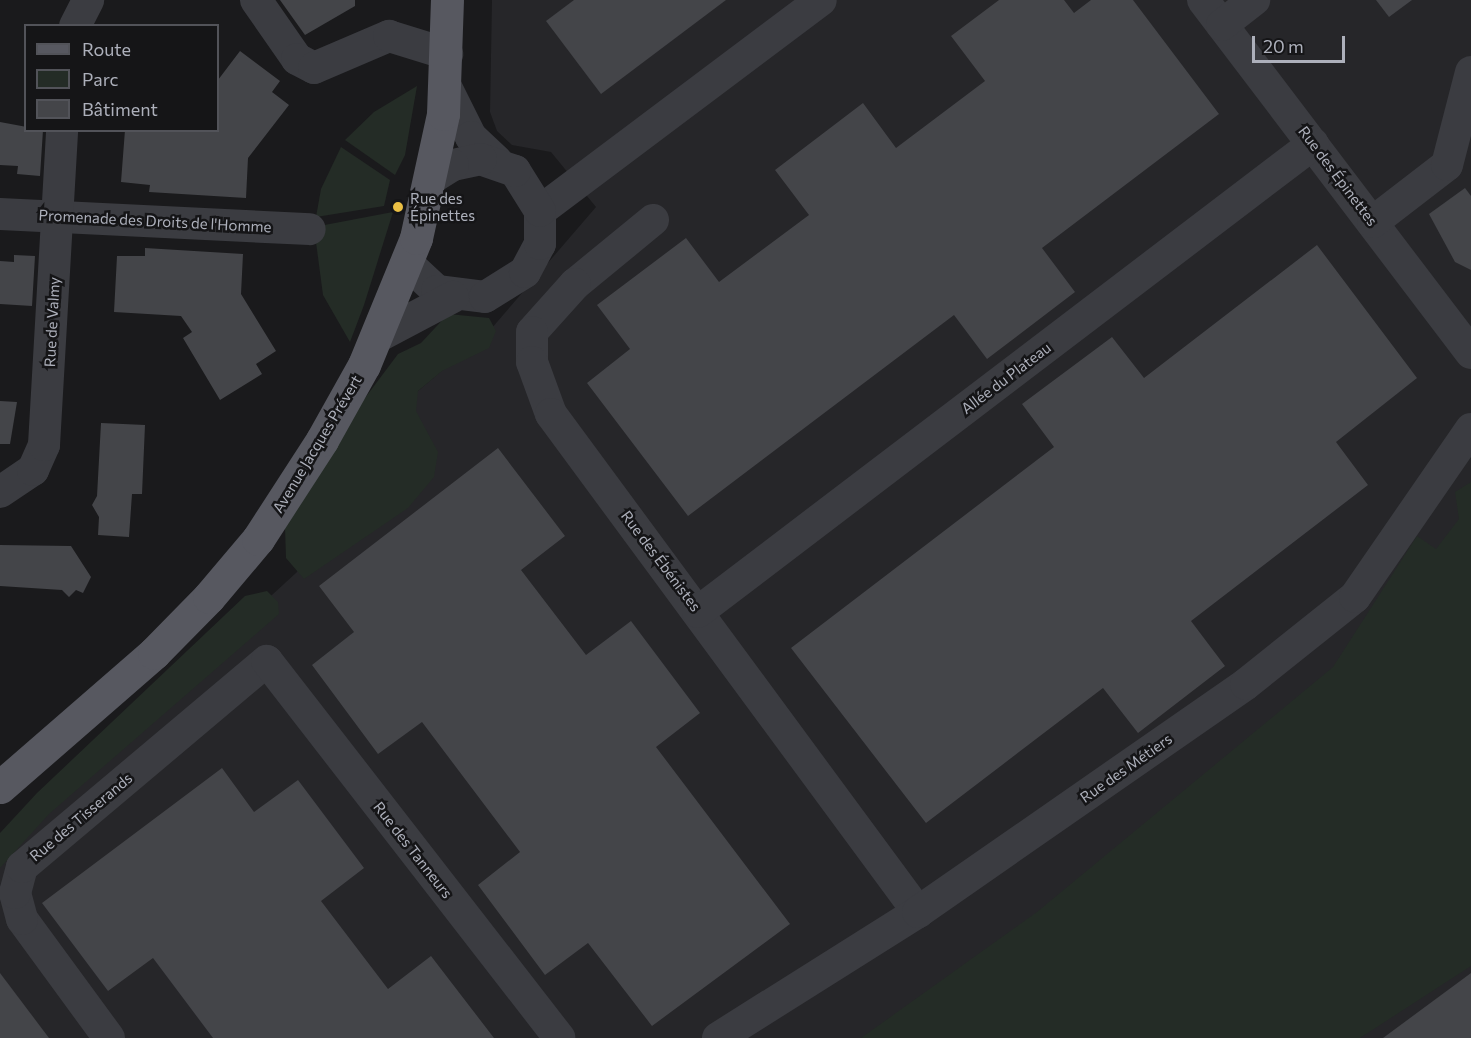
<!DOCTYPE html>
<meta charset="utf-8">
<style>
body{margin:0}
#map{position:relative;width:1471px;height:1038px;overflow:hidden;background:#1a1a1c;font-family:Commissioner,sans-serif}
div>[style]{position:absolute}
.built>*{inset:0;background:#262629}
.green>*{inset:0;background:#242c26}
.building>*{inset:0;background:#444549}
.minor>*{height:32px;margin:-16px;padding:0 16px;transform-origin:16px;border-radius:16px;background:#3b3c41}
.major>*{height:33px;margin:-16.5px;padding:0 16.5px;transform-origin:16.5px;border-radius:16.5px;background:#575860}
.dots>*{width:16px;height:16px;translate:-50% -50%;box-sizing:border-box;border:3px solid #151517;border-radius:50%}
span{translate:-50% -50%;white-space:nowrap;text-align:center;line-height:1.15;-webkit-text-stroke:5px #151517;paint-order:stroke}
.street-label{font-size:15px;color:#adb0bb}
.poi-label{font-size:15px;color:#adb0bb}
.left{translate:0 -50%;text-align:left}
.legend{position:absolute;left:24px;top:24px;width:195px;height:108px;box-sizing:border-box;background:#151517;border:2px solid #525359;margin:0;padding:8px 10px;list-style:none;font-size:18px;color:#adb0bb}
.legend li{display:flex;align-items:center;gap:12px;height:30px}
.legend b{width:30px;border:2px solid #525359}
.scale{position:absolute;left:1252px;top:36px;width:93px;height:27px;box-sizing:border-box;border:3px solid #adb0bb;border-top:0;padding-left:8px;font-size:18px;line-height:21px;white-space:nowrap;color:#adb0bb;-webkit-text-stroke:4px #151517;paint-order:stroke}
</style>
<div id="map">
<div class="built">
<div style="clip-path:polygon(492px 0,1471px 0,1471px 1038px,0 1038px,0 844px,297px 572px,418px 391px,491px 329px,596px 207px,551px 152px,512px 145px,497px 131px,490px 112px)"></div>
</div>
<div class="green">
<div style="clip-path:polygon(417px 86px,405px 155px,395px 175px,345px 140px,374px 112px)"></div>
<div style="clip-path:polygon(341px 147px,390px 180px,384px 206px,316px 217px,321px 189px)"></div>
<div style="clip-path:polygon(393px 212px,364px 305px,350px 342px,323px 295px,314px 227px)"></div>
<div style="clip-path:polygon(448px 314px,489px 318px,496px 331px,489px 348px,442px 371px,418px 391px,416px 411px,438px 452px,434px 477px,408px 508px,304px 579px,286px 558px,285px 527px,350px 418px,398px 354px,421px 343px)"></div>
<div style="clip-path:polygon(1471px 482px,1471px 966px,1360px 1038px,861px 1038px,1037px 912px,1333px 667px,1417px 536px,1436px 549px,1459px 519px,1455px 492px)"></div>
<div style="clip-path:polygon(267px 591px,278px 602px,279px 614px,49px 814px,0 868px,0 833px,37px 793px,245px 596px)"></div>
</div>
<div class="building">
<div style="clip-path:polygon(280px 0,355px 0,355px 6px,305px 35px)"></div>
<div style="clip-path:polygon(574px 0,726px 0,601px 94px,546px 21px)"></div>
<div style="clip-path:polygon(999px 0,1064px 0,1074px 13px,1091px 0,1133px 0,1219px 114px,1042px 248px,1075px 292px,987px 359px,954px 315px,688px 516px,587px 383px,630px 349px,597px 305px,686px 238px,719px 282px,809px 215px,775px 170px,863px 103px,896px 148px,985px 81px,951px 36px)"></div>
<div style="clip-path:polygon(1376px 0,1412px 0,1389px 17px)"></div>
<div style="clip-path:polygon(240px 51px,280px 81px,272px 92px,289px 105px,248px 158px,246px 198px,149px 192px,150px 185px,121px 182px,125px 130px,218px 130px,218px 80px)"></div>
<div style="clip-path:polygon(0 122px,43px 130px,40px 176px,17px 174px,18px 166px,0 165px)"></div>
<div style="clip-path:polygon(1465px 188px,1471px 196px,1471px 270px,1455px 262px,1429px 214px)"></div>
<div style="clip-path:polygon(1317px 245px,1417px 378px,1336px 442px,1368px 485px,1191px 621px,1225px 666px,1138px 733px,1103px 688px,926px 823px,791px 648px,1054px 447px,1022px 404px,1112px 337px,1144px 378px)"></div>
<div style="clip-path:polygon(145px 248px,243px 254px,241px 294px,276px 351px,256px 364px,262px 374px,220px 400px,183px 338px,192px 332px,181px 316px,114px 312px,117px 256px,145px 256px)"></div>
<div style="clip-path:polygon(14px 255px,35px 256px,32px 306px,0 304px,0 261px,14px 262px)"></div>
<div style="clip-path:polygon(0 401px,17px 402px,10px 444px,0 444px)"></div>
<div style="clip-path:polygon(101px 423px,145px 425px,142px 494px,132px 494px,129px 537px,98px 535px,99px 517px,92px 505px,97px 496px)"></div>
<div style="clip-path:polygon(498px 448px,565px 536px,521px 570px,586px 655px,631px 621px,700px 713px,656px 747px,790px 924px,652px 1026px,588px 943px,545px 975px,478px 885px,520px 852px,422px 722px,378px 754px,312px 665px,354px 632px,319px 586px)"></div>
<div style="clip-path:polygon(0 545px,71px 546px,91px 577px,83px 593px,76px 590px,69px 597px,62px 590px,0 586px)"></div>
<div style="clip-path:polygon(222px 768px,254px 812px,298px 780px,364px 868px,321px 901px,388px 989px,431px 956px,494px 1038px,213px 1038px,153px 958px,108px 991px,42px 903px)"></div>
<div style="clip-path:polygon(0 973px,49px 1038px,0 1038px)"></div>
<div style="clip-path:polygon(1471px 973px,1471px 1038px,1383px 1038px)"></div>
</div>
<div class="minor">
<div style="left:256px;top:0;width:72px;rotate:55.2deg"></div>
<div style="left:297px;top:59px;width:19px;rotate:28deg"></div>
<div style="left:314px;top:68px;width:82px;rotate:-23.1deg"></div>
<div style="left:389px;top:36px;width:61px;rotate:17.2deg"></div>
<div style="left:1203px;top:0;width:443px;rotate:52.8deg"></div>
<div style="left:1222px;top:25px;width:41px;rotate:-38deg"></div>
<div style="left:75px;top:26px;width:29px;rotate:-63deg"></div>
<div style="left:446px;top:87px;width:56px;rotate:63.4deg"></div>
<div style="left:471px;top:137px;width:35px;rotate:43deg"></div>
<div style="left:540px;top:211px;width:351px;rotate:-36.9deg"></div>
<div style="left:0;top:214px;width:310px;rotate:2.8deg"></div>
<div style="left:653px;top:220px;width:101px;rotate:140.6deg"></div>
<div style="left:575px;top:284px;width:64px;rotate:131.9deg"></div>
<div style="left:532px;top:332px;width:30px;rotate:90deg"></div>
<div style="left:532px;top:362px;width:55px;rotate:69.9deg"></div>
<div style="left:551px;top:414px;width:619px;rotate:53.61deg"></div>
<div style="left:1373px;top:222px;width:93px;rotate:-37.6deg"></div>
<div style="left:1447px;top:165px;width:96px;rotate:-75.5deg"></div>
<div style="left:408px;top:264px;width:40px;rotate:43deg"></div>
<div style="left:437px;top:291px;width:48px;rotate:7.1deg"></div>
<div style="left:485px;top:297px;width:47px;rotate:-32deg"></div>
<div style="left:525px;top:272px;width:32px;rotate:-62deg"></div>
<div style="left:540px;top:244px;width:33px;rotate:-90deg"></div>
<div style="left:540px;top:211px;width:47px;rotate:-122deg"></div>
<div style="left:515px;top:171px;width:36px;rotate:-161deg"></div>
<div style="left:481px;top:159px;width:29px;rotate:168deg"></div>
<div style="left:453px;top:165px;width:25px;rotate:148deg"></div>
<div style="left:377px;top:337px;width:86px;rotate:-27.8deg"></div>
<div style="left:0;top:492px;width:40px;rotate:-34deg"></div>
<div style="left:33px;top:470px;width:27px;rotate:-66deg"></div>
<div style="left:44px;top:445px;width:316px;rotate:-86.7deg"></div>
<div style="left:698px;top:612px;width:773px;rotate:-37.27deg"></div>
<div style="left:109px;top:1038px;width:147px;rotate:-126.2deg"></div>
<div style="left:22px;top:919px;width:27px;rotate:-105deg"></div>
<div style="left:15px;top:893px;width:27px;rotate:-75deg"></div>
<div style="left:22px;top:867px;width:320px;rotate:-40.1deg"></div>
<div style="left:267px;top:661px;width:477px;rotate:52.2deg"></div>
<div style="left:718px;top:1038px;width:236px;rotate:-32.2deg"></div>
<div style="left:918px;top:912px;width:399px;rotate:-34.8deg"></div>
<div style="left:1246px;top:684px;width:139px;rotate:-38.6deg"></div>
<div style="left:1355px;top:597px;width:204px;rotate:-55.4deg"></div>
</div>
<div class="major">
<div style="left:0;top:787px;width:204px;rotate:-41deg"></div>
<div style="left:154px;top:653px;width:78px;rotate:-45.5deg"></div>
<div style="left:209px;top:597px;width:76px;rotate:-49.8deg"></div>
<div style="left:258px;top:539px;width:118px;rotate:-57.1deg"></div>
<div style="left:322px;top:440px;width:86px;rotate:-60.8deg"></div>
<div style="left:364px;top:365px;width:137px;rotate:-67.7deg"></div>
<div style="left:416px;top:238px;width:127px;rotate:-77.7deg"></div>
<div style="left:443px;top:114px;width:114px;rotate:-88deg"></div>
</div>
<div class="dots">
<div style="left:398px;top:207px;background:#eabf44"></div>
</div>
<div class="street-label">
<span style="left:1338px;top:176px;rotate:53deg">Rue des Épinettes</span>
<span style="left:155px;top:221px;rotate:3deg">Promenade des Droits de l'Homme</span>
<span style="left:52px;top:322px;rotate:-87deg">Rue de Valmy</span>
<span style="left:1006px;top:378px;rotate:-37deg">Allée du Plateau</span>
<span style="left:317px;top:444px;rotate:-59deg">Avenue Jacques Prévert</span>
<span style="left:661px;top:561px;rotate:53deg">Rue des Ébénistes</span>
<span style="left:1126px;top:768px;rotate:-35deg">Rue des Métiers</span>
<span style="left:81px;top:817px;rotate:-40deg">Rue des Tisserands</span>
<span style="left:413px;top:850px;rotate:52deg">Rue des Tanneurs</span>
</div>
<div class="poi-label">
<span class="left" style="left:410px;top:207px">Rue des<br>Épinettes</span>
</div>
<ul class="legend">
<li><b style="height:8px;background:#575860"></b>Route</li>
<li><b style="height:16px;background:#242c26"></b>Parc</li>
<li><b style="height:16px;background:#444549"></b>Bâtiment</li>
</ul>
<div class="scale">20 m</div>
</div>
